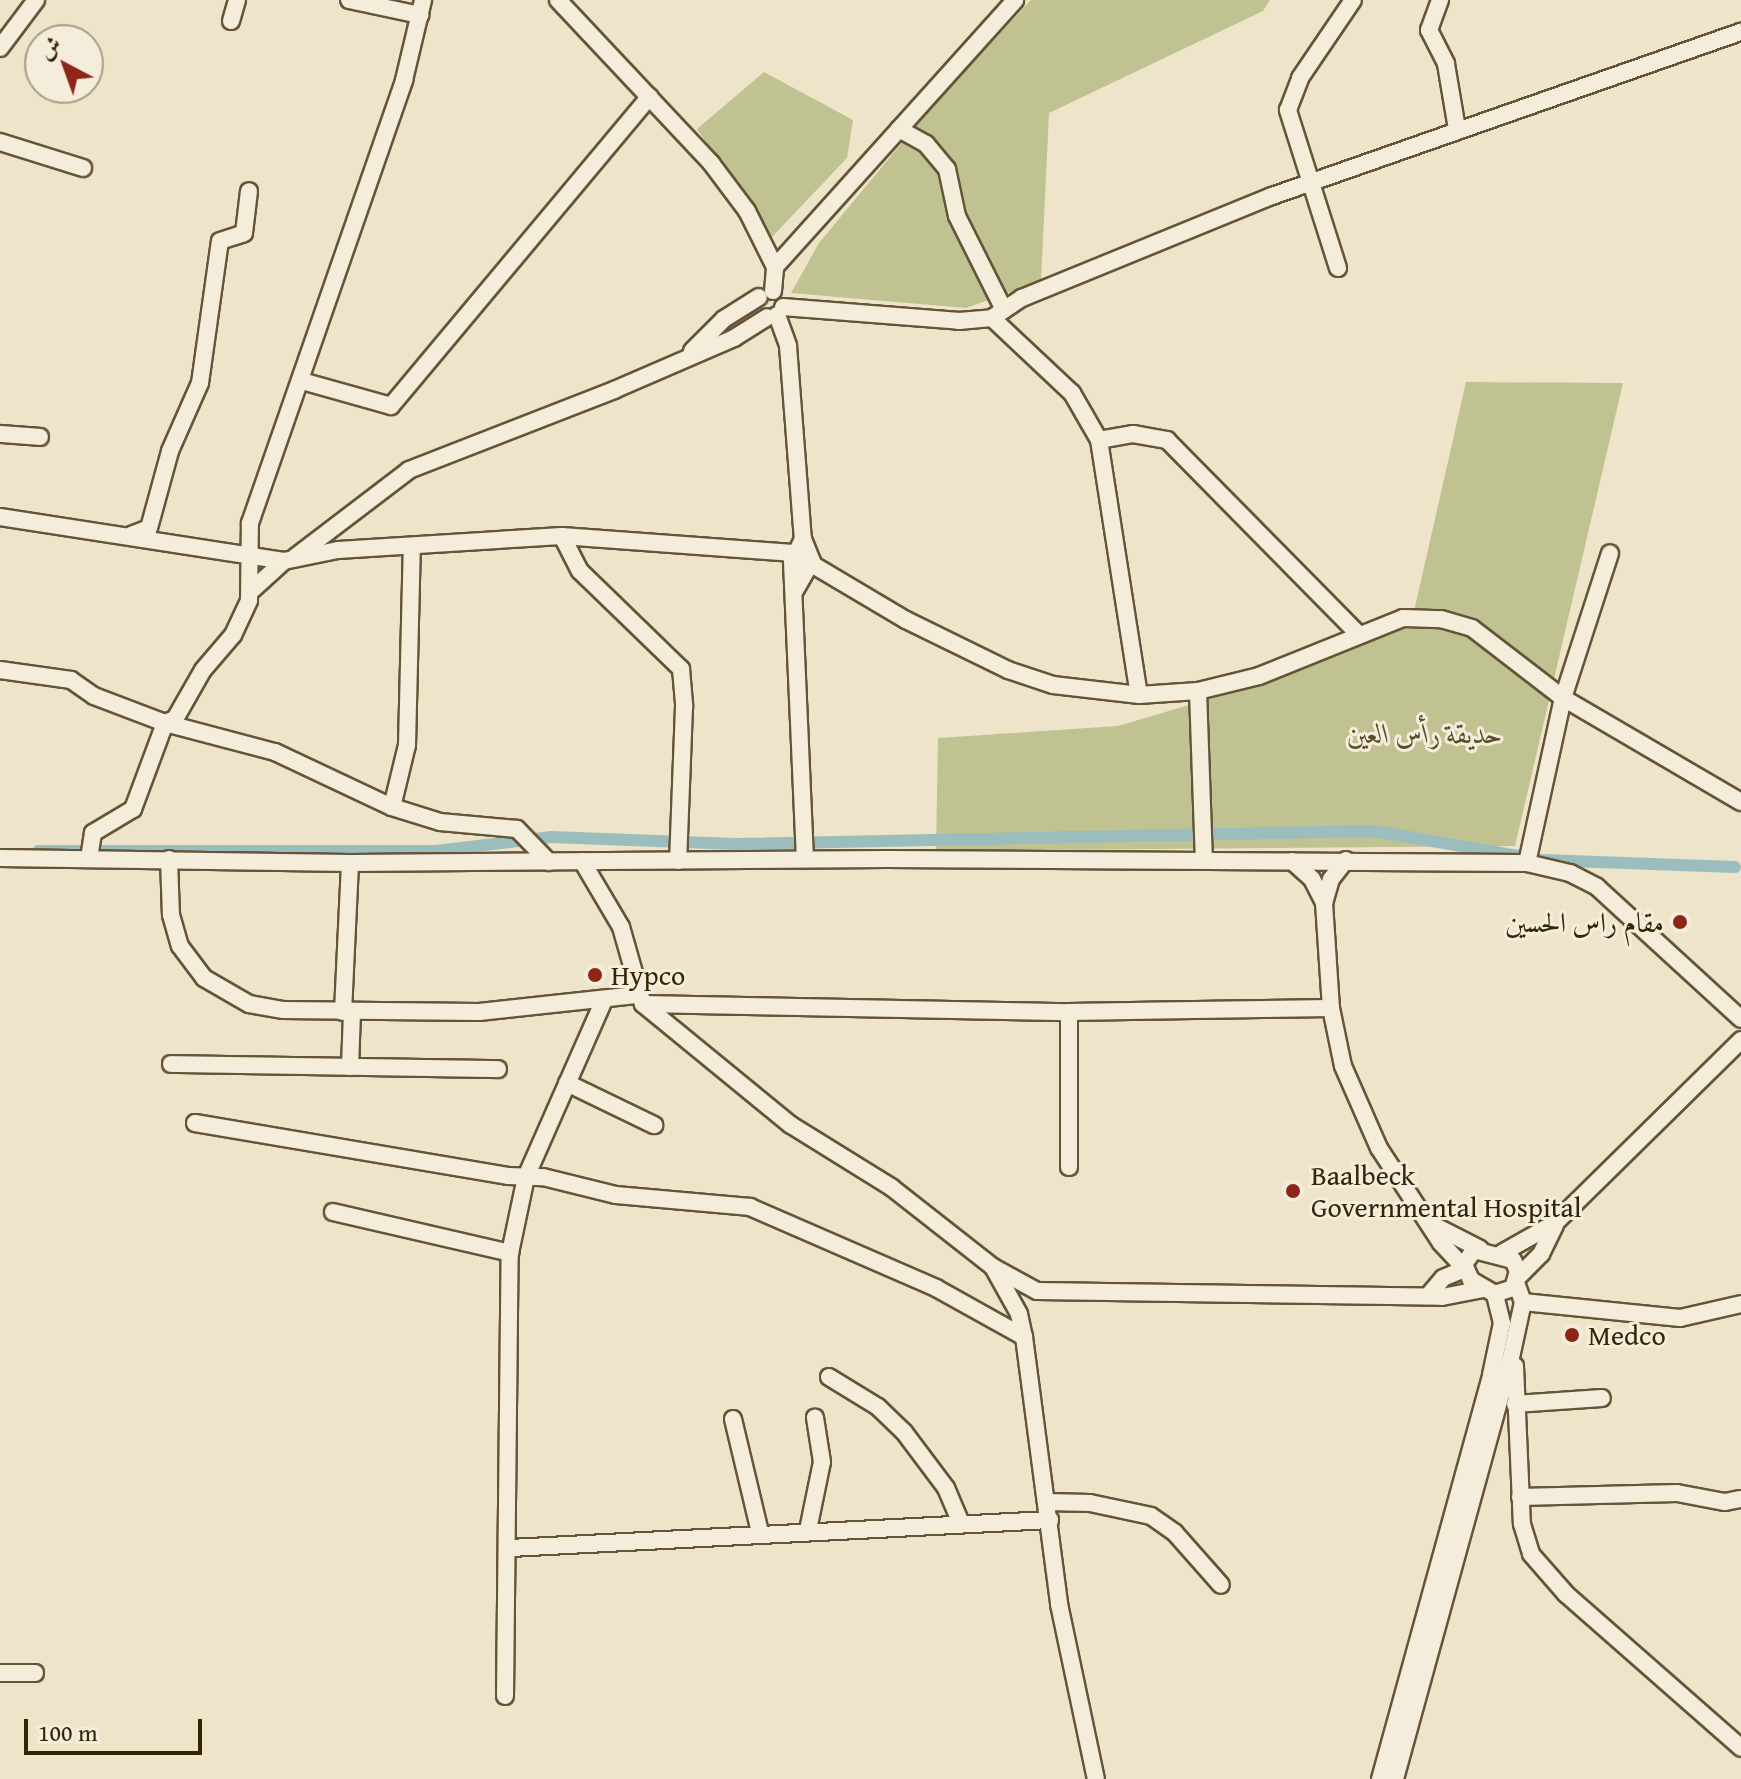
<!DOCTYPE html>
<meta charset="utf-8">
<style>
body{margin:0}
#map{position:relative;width:1741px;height:1779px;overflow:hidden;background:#eee4c9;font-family:"Gentium Book Plus",Amiri,serif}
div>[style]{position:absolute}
.green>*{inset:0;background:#c0c291}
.canal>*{height:12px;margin:-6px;padding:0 6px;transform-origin:6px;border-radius:6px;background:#9bbdbd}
.roads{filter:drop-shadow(2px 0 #655436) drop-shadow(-2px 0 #655436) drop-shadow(0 2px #655436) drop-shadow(0 -2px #655436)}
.minor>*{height:16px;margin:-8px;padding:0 8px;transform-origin:8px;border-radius:8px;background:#f4eddc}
.dots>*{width:22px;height:22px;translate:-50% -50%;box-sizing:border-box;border:4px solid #f4eddc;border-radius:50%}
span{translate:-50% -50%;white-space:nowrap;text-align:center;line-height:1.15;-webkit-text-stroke:6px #f4eddc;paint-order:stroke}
.park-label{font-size:28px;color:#594c28;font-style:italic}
.poi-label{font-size:28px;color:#372405}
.right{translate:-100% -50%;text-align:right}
.left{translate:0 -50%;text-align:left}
.north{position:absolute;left:24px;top:24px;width:80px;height:80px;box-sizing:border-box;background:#f4eddc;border:2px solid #a89d86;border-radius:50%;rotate:319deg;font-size:22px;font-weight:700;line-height:32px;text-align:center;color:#372405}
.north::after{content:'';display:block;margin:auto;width:28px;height:36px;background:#8f2418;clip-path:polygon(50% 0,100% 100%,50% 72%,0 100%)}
.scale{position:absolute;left:24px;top:1719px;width:178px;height:36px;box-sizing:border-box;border:4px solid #372405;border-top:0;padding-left:10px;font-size:24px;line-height:28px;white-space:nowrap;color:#372405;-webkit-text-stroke:6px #f4eddc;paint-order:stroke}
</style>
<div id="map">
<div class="green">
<div style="clip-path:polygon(1031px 0,1270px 0,1263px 11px,1049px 113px,1041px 281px,966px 308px,791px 293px,819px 243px,929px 110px)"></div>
<div style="clip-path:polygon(764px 72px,853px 120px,847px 158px,772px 237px,697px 129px)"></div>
<div style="clip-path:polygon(1466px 382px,1623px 383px,1515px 846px,936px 851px,938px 738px,1118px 726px,1277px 679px,1413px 616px)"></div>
</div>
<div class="canal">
<div style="left:38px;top:851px;width:398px"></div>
<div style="left:436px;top:851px;width:116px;rotate:-6.9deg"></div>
<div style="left:551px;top:837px;width:185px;rotate:2.2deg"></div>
<div style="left:736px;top:844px;width:638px;rotate:-1.17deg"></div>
<div style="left:1374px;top:831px;width:152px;rotate:9.8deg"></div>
<div style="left:1542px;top:860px;width:193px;rotate:2.1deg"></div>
</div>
<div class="roads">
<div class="minor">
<div style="left:349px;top:0;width:73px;rotate:11.9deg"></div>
<div style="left:558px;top:0;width:224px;rotate:46.8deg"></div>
<div style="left:711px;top:163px;width:60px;rotate:53.1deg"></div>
<div style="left:747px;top:211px;width:63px;rotate:63.4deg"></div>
<div style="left:1440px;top:0;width:32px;rotate:110deg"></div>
<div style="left:1429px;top:30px;width:38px;rotate:63deg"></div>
<div style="left:1446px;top:64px;width:66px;rotate:80.4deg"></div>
<div style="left:231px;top:21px;width:22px;rotate:-74deg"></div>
<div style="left:0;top:48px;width:60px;rotate:-53.1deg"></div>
<div style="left:899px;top:129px;width:31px;rotate:29deg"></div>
<div style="left:926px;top:144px;width:33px;rotate:50deg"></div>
<div style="left:947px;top:169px;width:48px;rotate:78deg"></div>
<div style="left:957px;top:216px;width:105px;rotate:63.4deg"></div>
<div style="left:0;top:142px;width:87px;rotate:17.4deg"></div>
<div style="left:1338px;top:268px;width:166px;rotate:-107.6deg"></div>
<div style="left:1288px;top:110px;width:34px;rotate:-69deg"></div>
<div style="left:1300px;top:78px;width:94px;rotate:-55.8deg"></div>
<div style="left:773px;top:291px;width:24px;rotate:-85deg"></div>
<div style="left:775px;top:267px;width:359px;rotate:-48deg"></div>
<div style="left:783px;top:307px;width:177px;rotate:4.5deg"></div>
<div style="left:959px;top:321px;width:33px;rotate:-5deg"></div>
<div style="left:992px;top:318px;width:36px;rotate:-34deg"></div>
<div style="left:1022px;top:298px;width:270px;rotate:-22.2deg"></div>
<div style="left:1272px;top:196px;width:497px;rotate:-19.3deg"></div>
<div style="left:777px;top:315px;width:33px;rotate:70deg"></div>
<div style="left:788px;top:346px;width:194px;rotate:85.6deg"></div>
<div style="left:803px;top:539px;width:24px;rotate:68deg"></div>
<div style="left:812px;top:561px;width:34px;rotate:120deg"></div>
<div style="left:992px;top:318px;width:110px;rotate:43.2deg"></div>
<div style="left:1072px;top:393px;width:54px;rotate:60.1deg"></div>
<div style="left:1099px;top:440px;width:258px;rotate:81.1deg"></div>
<div style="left:692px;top:351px;width:45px;rotate:-45deg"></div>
<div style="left:724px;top:319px;width:41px;rotate:-32.2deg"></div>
<div style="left:302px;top:381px;width:92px;rotate:15.7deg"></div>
<div style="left:391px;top:406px;width:403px;rotate:-50.1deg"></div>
<div style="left:0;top:434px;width:40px;rotate:4.3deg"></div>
<div style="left:1099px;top:440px;width:35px;rotate:-10deg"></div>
<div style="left:1133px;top:434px;width:35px;rotate:10deg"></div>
<div style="left:1167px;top:440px;width:274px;rotate:45.4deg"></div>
<div style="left:0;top:517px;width:287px;rotate:8.8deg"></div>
<div style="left:284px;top:561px;width:55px;rotate:-11.5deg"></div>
<div style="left:338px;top:550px;width:224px;rotate:-3.6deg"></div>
<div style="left:562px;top:536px;width:232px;rotate:4.2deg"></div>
<div style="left:793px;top:553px;width:131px;rotate:30.7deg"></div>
<div style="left:906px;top:620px;width:114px;rotate:26.1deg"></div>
<div style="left:1008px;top:670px;width:47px;rotate:18.4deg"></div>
<div style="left:1053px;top:685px;width:87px;rotate:6.6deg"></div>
<div style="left:1139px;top:695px;width:59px;rotate:-3.9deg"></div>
<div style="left:1198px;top:691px;width:63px;rotate:-13.8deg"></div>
<div style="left:1259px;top:676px;width:155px;rotate:-21.9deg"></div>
<div style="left:1403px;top:618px;width:38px;rotate:2deg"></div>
<div style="left:1441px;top:619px;width:32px;rotate:16deg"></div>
<div style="left:1472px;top:628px;width:115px;rotate:37.6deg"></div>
<div style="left:1563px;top:698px;width:206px;rotate:30.3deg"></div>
<div style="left:131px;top:535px;width:19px;rotate:-21deg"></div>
<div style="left:149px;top:528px;width:80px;rotate:-74.7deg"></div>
<div style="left:170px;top:451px;width:74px;rotate:-66.2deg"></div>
<div style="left:200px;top:383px;width:143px;rotate:-82deg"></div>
<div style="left:220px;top:241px;width:25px;rotate:-18deg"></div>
<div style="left:244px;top:233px;width:42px;rotate:-83.2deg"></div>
<div style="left:562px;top:536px;width:39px;rotate:63deg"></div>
<div style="left:580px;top:571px;width:141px;rotate:44.1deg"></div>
<div style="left:681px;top:669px;width:38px;rotate:85deg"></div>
<div style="left:684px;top:707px;width:154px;rotate:92.2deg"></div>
<div style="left:803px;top:539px;width:25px;rotate:116deg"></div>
<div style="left:792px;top:562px;width:297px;rotate:87.5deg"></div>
<div style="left:295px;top:557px;width:143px;rotate:-37.3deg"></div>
<div style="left:409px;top:470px;width:220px;rotate:-21.3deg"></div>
<div style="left:614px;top:390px;width:131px;rotate:-23.4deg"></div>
<div style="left:734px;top:338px;width:39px;rotate:-32deg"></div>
<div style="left:251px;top:591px;width:45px;rotate:-42.3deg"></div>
<div style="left:0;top:670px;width:72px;rotate:8deg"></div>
<div style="left:71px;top:680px;width:28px;rotate:35deg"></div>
<div style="left:94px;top:696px;width:76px;rotate:20.8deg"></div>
<div style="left:165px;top:723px;width:92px;rotate:110.4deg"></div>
<div style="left:133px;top:809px;width:47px;rotate:149deg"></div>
<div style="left:93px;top:833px;width:26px;rotate:99deg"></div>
<div style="left:1198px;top:691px;width:169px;rotate:88deg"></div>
<div style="left:165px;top:723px;width:11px;rotate:-22deg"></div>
<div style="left:175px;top:719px;width:56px;rotate:-60.3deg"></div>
<div style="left:203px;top:670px;width:46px;rotate:-49.4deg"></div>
<div style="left:233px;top:635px;width:38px;rotate:-65deg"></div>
<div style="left:249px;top:600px;width:77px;rotate:-89.3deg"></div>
<div style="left:250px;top:523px;width:469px;rotate:-70.8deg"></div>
<div style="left:404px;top:80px;width:82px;rotate:-76.6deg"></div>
<div style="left:165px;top:723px;width:114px;rotate:14.8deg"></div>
<div style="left:275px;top:752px;width:129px;rotate:25.2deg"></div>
<div style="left:392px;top:807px;width:50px;rotate:17.4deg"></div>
<div style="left:440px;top:822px;width:77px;rotate:5.2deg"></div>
<div style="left:517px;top:829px;width:46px;rotate:45.9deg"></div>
<div style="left:392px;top:807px;width:64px;rotate:-76.4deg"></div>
<div style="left:407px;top:745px;width:198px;rotate:-88.6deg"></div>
<div style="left:0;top:858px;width:350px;rotate:0.8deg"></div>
<div style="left:350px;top:863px;width:537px;rotate:-0.43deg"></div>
<div style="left:887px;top:859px;width:640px;rotate:0.36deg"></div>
<div style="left:1527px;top:863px;width:44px;rotate:13.1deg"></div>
<div style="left:1570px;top:873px;width:30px;rotate:27deg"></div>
<div style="left:1597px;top:887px;width:195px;rotate:42.5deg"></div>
<div style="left:169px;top:859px;width:56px;rotate:88deg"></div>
<div style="left:171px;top:915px;width:32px;rotate:74deg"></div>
<div style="left:180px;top:946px;width:40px;rotate:53deg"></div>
<div style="left:204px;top:978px;width:52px;rotate:30deg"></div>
<div style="left:249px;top:1004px;width:35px;rotate:10deg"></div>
<div style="left:283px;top:1010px;width:196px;rotate:0.6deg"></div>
<div style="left:479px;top:1012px;width:158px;rotate:-6.2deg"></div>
<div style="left:1346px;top:860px;width:24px;rotate:128deg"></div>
<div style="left:1331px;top:879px;width:25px;rotate:106deg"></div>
<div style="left:1324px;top:903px;width:105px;rotate:86.2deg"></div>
<div style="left:1331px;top:1008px;width:59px;rotate:78.3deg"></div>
<div style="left:1343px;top:1066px;width:90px;rotate:66.3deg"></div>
<div style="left:1379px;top:1148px;width:113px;rotate:56.9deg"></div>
<div style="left:1441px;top:1243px;width:34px;rotate:47deg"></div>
<div style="left:582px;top:861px;width:77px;rotate:59.4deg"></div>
<div style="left:621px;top:927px;width:80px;rotate:74.1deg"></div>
<div style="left:643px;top:1004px;width:191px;rotate:39.3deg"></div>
<div style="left:791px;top:1125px;width:118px;rotate:31.8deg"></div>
<div style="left:891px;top:1187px;width:130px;rotate:38.1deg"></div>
<div style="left:993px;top:1267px;width:50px;rotate:28.6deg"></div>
<div style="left:1037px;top:1291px;width:405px;rotate:0.8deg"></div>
<div style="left:1442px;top:1297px;width:42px;rotate:-11deg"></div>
<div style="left:1292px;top:861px;width:27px;rotate:42deg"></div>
<div style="left:1312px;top:879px;width:27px;rotate:63deg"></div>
<div style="left:1527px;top:863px;width:169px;rotate:-77.7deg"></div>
<div style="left:1563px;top:698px;width:152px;rotate:-72deg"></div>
<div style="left:643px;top:1004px;width:426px;rotate:1.1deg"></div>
<div style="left:1069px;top:1012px;width:262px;rotate:-0.9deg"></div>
<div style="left:343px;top:1012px;width:149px;rotate:-87.3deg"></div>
<div style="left:1069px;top:1012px;width:155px;rotate:90deg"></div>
<div style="left:171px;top:1064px;width:327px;rotate:0.9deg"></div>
<div style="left:350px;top:1067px;width:55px;rotate:-87.9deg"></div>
<div style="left:567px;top:1083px;width:97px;rotate:25.8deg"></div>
<div style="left:195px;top:1123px;width:317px;rotate:9.6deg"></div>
<div style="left:508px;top:1176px;width:35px;rotate:2deg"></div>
<div style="left:543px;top:1177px;width:75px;rotate:13.9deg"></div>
<div style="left:616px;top:1195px;width:135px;rotate:5.1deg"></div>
<div style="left:750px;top:1207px;width:203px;rotate:23.5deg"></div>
<div style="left:936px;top:1288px;width:101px;rotate:29.1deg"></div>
<div style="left:333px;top:1212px;width:182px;rotate:13deg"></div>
<div style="left:1431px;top:1224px;width:55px;rotate:27deg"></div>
<div style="left:1474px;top:1250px;width:40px;rotate:14.4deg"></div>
<div style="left:1513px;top:1260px;width:12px;rotate:66deg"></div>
<div style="left:1518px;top:1271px;width:18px;rotate:106deg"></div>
<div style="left:1513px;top:1288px;width:19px;rotate:162deg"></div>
<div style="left:1495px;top:1294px;width:28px;rotate:-150deg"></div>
<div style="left:1471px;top:1280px;width:17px;rotate:-114deg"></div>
<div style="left:1464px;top:1264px;width:17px;rotate:-54deg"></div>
<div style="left:1502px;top:1253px;width:61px;rotate:-29.5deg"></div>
<div style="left:1555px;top:1223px;width:261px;rotate:-44.5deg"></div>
<div style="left:993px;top:1267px;width:54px;rotate:61deg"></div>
<div style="left:1019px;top:1314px;width:24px;rotate:78deg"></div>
<div style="left:1024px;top:1337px;width:269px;rotate:82.5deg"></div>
<div style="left:1059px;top:1604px;width:179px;rotate:78.1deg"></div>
<div style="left:1518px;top:1277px;width:33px;rotate:-45deg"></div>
<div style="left:1541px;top:1254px;width:32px;rotate:-64deg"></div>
<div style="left:1428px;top:1296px;width:23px;rotate:-50deg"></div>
<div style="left:1443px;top:1278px;width:23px;rotate:-23deg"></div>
<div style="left:1523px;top:1302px;width:158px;rotate:5.8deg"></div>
<div style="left:1680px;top:1318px;width:63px;rotate:-12.9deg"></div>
<div style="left:1515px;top:1366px;width:158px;rotate:87.5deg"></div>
<div style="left:1522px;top:1524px;width:31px;rotate:73deg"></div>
<div style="left:1531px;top:1554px;width:53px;rotate:48.8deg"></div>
<div style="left:1566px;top:1594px;width:233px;rotate:41.3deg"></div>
<div style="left:829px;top:1377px;width:57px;rotate:31.5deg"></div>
<div style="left:878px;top:1407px;width:36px;rotate:44deg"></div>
<div style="left:904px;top:1432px;width:70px;rotate:53.1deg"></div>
<div style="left:946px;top:1488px;width:39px;rotate:67deg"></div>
<div style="left:1515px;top:1404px;width:87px;rotate:-3.9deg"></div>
<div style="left:733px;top:1419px;width:116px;rotate:76.6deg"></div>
<div style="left:1520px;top:1497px;width:157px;rotate:-1.5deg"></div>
<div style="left:1677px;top:1493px;width:49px;rotate:10.6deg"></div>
<div style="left:1725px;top:1502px;width:16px;rotate:-11deg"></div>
<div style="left:1046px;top:1502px;width:44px;rotate:1.3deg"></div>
<div style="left:1090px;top:1503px;width:62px;rotate:12deg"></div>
<div style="left:1151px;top:1516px;width:29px;rotate:35deg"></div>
<div style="left:1175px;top:1533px;width:69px;rotate:48.5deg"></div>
<div style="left:808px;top:1530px;width:69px;rotate:-78.4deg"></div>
<div style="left:822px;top:1462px;width:45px;rotate:-99deg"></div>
<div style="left:510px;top:1548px;width:541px;rotate:-2.97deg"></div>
<div style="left:0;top:1673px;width:35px"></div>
<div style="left:505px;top:1696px;width:443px;rotate:-89.4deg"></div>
<div style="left:510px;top:1253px;width:78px;rotate:-78.1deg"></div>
<div style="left:526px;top:1177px;width:193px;rotate:-66.2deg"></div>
<div style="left:1380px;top:1779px;width:419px;rotate:-74.6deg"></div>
<div style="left:1491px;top:1375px;width:53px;rotate:-78.1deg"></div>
<div style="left:1502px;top:1323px;width:30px;rotate:-104deg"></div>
<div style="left:1395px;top:1779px;width:433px;rotate:-74.6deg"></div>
<div style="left:1510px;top:1362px;width:61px;rotate:-77.8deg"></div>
<div style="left:1523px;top:1302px;width:20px;rotate:-110deg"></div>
</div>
</div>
<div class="dots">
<div style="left:1680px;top:922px;background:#8f2418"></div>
<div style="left:595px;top:975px;background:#8f2418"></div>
<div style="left:1293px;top:1191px;background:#8f2418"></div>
<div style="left:1572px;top:1335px;background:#8f2418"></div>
</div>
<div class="park-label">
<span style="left:1425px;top:733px">حديقة رأس العين</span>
</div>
<div class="poi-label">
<span class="right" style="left:1664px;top:922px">مقام راس الحسين</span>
<span class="left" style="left:611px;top:975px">Hypco</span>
<span class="left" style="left:1311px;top:1191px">Baalbeck<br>Governmental Hospital</span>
<span class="left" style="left:1588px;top:1335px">Medco</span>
</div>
<div class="north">ش</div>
<div class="scale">100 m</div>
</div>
